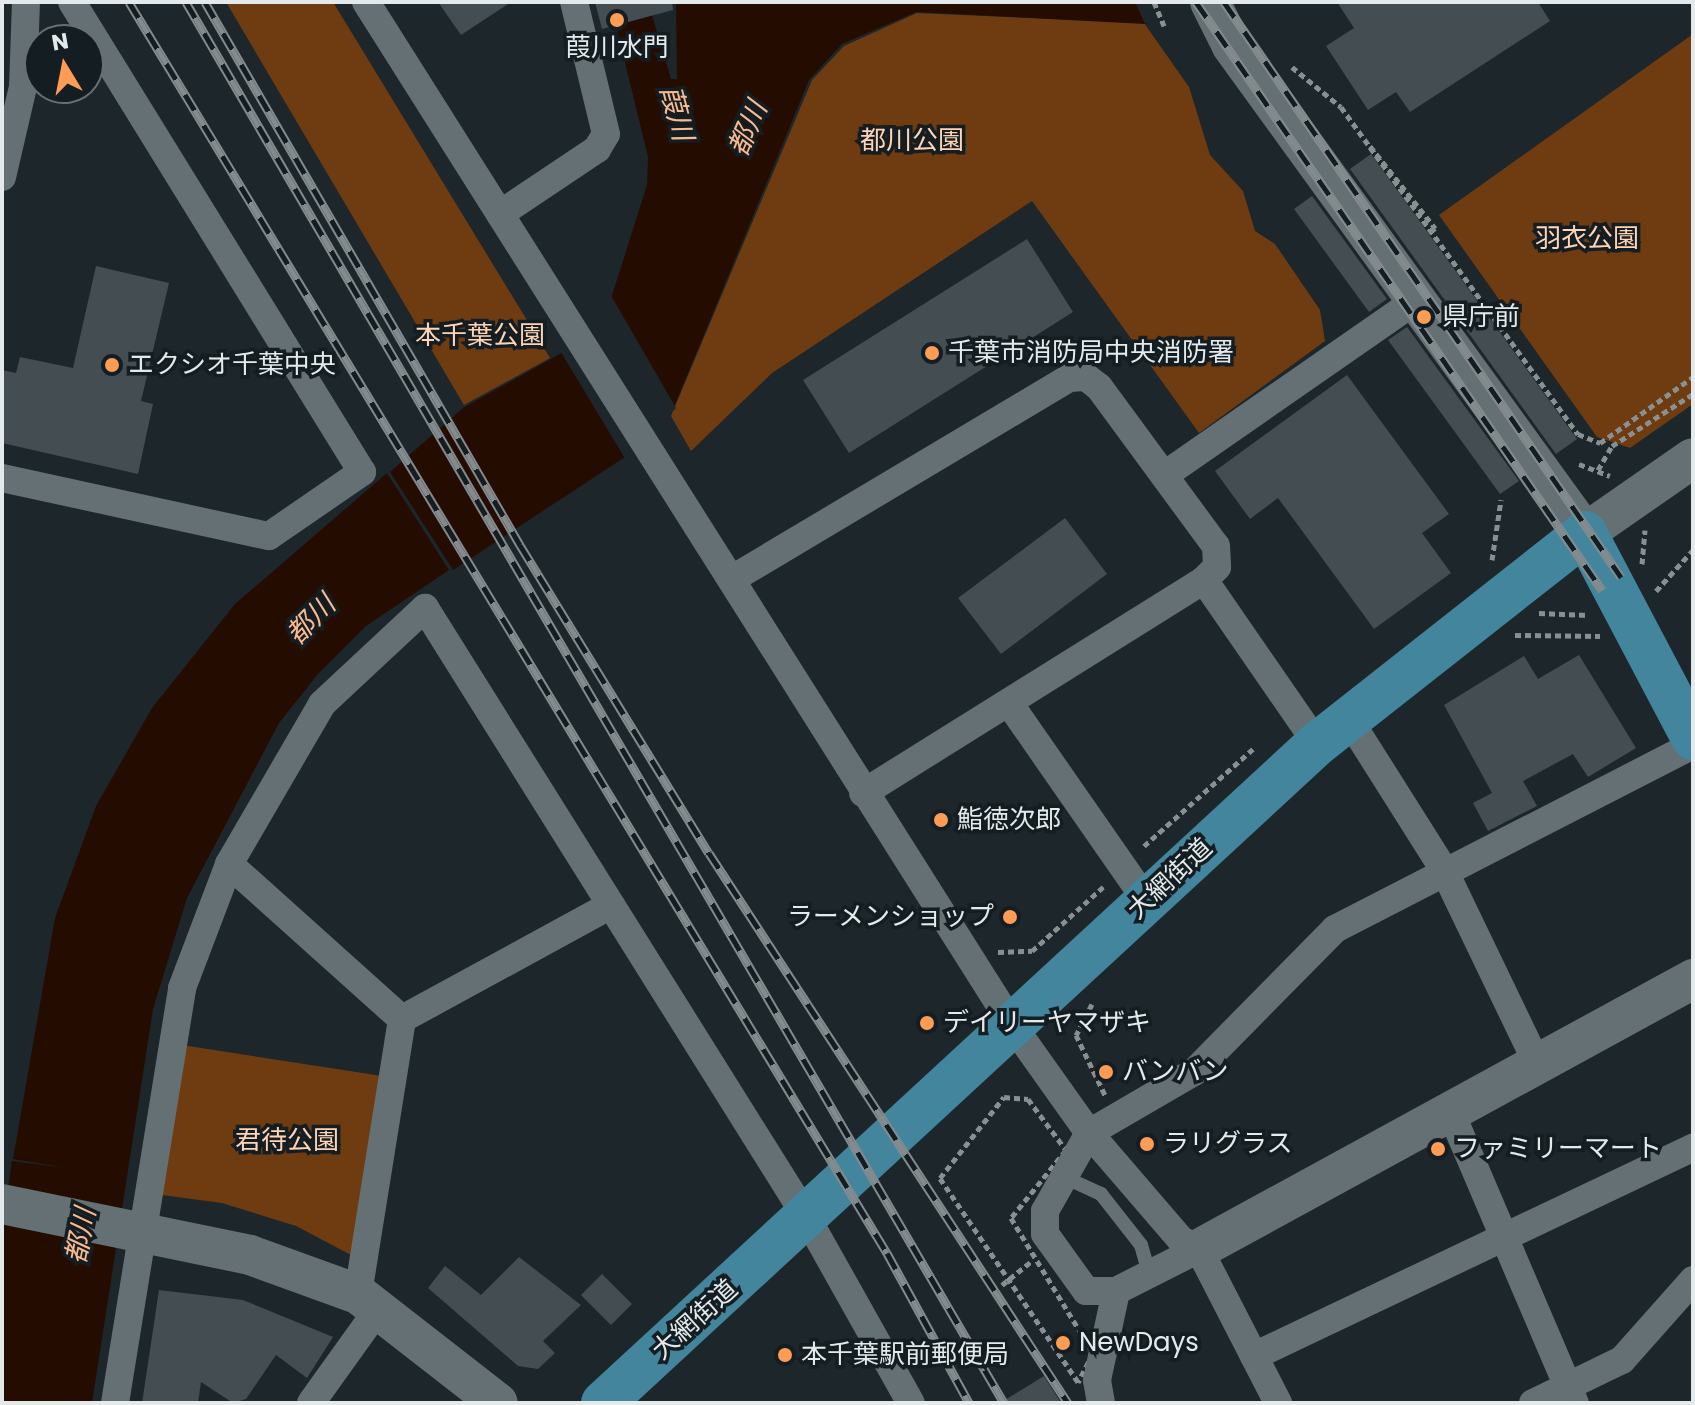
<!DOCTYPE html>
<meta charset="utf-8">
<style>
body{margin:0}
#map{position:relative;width:1695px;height:1405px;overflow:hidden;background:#1d262a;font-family:Poppins,"Noto Sans JP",sans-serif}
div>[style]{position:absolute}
.green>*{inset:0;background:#6f3c12}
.water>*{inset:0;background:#250c00}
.pier>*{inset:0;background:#1d262a}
.building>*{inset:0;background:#444d52}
.path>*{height:5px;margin-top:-2.5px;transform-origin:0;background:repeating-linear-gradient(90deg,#889092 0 6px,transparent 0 10px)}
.lane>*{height:14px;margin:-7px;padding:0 7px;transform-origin:7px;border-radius:7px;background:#657074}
.street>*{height:28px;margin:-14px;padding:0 14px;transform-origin:14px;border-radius:14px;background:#657074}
.secondary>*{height:40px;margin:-20px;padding:0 20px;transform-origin:20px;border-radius:20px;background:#657074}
.primary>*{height:44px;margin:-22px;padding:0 22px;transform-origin:22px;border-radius:22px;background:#42859d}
.rail>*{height:9px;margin-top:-4.5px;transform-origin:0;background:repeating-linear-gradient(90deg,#141d21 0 18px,#838b8e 0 36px);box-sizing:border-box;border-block:2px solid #838b8e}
.dots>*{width:22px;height:22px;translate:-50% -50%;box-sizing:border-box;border:4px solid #141d21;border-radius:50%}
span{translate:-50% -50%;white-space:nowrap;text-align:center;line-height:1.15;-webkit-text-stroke:7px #141d21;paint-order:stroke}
.poi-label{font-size:26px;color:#e4eaec}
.left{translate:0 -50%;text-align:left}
.right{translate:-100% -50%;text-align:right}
.park-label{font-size:26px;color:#ffd3b5}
.street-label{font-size:26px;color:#e4eaec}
.water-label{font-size:28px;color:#fbba8e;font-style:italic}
.frame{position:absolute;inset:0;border:4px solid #e4eaec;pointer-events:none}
.north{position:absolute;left:24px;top:24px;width:80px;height:80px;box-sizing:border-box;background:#141d21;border:2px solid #676f72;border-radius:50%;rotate:350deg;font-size:22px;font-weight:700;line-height:32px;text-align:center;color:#e4eaec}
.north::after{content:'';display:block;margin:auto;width:28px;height:36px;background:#fd9d55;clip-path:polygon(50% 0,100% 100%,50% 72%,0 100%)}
</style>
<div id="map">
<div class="green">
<div style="clip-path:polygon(226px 2px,333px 2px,550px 358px,464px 405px)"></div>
<div style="clip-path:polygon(917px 13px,1144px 23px,1189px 87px,1210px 155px,1243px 191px,1255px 231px,1275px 244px,1320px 310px,1325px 341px,1199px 433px,1032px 201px,772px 373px,691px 451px,671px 416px,812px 80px,844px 46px)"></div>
<div style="clip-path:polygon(1693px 34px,1693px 404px,1630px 448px,1597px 437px,1439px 215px)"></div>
<div style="clip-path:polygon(182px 1045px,382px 1076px,351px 1255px,296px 1226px,222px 1203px,162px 1195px)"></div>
</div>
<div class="water">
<div style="clip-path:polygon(676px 2px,1227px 2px,1145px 24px,916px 12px,842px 44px,809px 80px,672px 412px,628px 455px,453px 570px,390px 472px,463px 408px,560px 354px,608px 308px,647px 185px,648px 157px,616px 25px,652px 15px,671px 79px,677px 79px)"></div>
<div style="clip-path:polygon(387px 473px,449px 570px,366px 626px,318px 674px,279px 723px,187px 898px,153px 1009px,92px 1403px,2px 1403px,2px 1232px,12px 1161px,67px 1168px,13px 1159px,55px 918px,96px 806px,152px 708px,235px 604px)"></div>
</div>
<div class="pier">
<div style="clip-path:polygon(1135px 2px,1231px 2px,1145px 24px)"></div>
<div style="clip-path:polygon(609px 292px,676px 408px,626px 460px,559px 349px,593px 321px)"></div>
</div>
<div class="building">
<div style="clip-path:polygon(438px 2px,511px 2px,461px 35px)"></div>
<div style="clip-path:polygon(595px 2px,672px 2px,673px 10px,602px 29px)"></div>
<div style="clip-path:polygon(1337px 2px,1538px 2px,1550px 21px,1410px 112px,1396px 92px,1368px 110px,1326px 46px,1354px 28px)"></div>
<div style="clip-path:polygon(1371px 154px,1577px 439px,1556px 454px,1350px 169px)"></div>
<div style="clip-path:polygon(1312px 196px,1387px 299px,1369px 312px,1294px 209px)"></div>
<div style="clip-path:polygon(1027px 239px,1073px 312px,849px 453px,803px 380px)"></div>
<div style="clip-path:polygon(96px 266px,169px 283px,141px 401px,153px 404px,138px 474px,2px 443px,2px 370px,16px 373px,20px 357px,73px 368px)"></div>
<div style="clip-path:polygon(1407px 327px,1519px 481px,1500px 494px,1388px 340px)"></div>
<div style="clip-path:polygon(1347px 375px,1449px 514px,1422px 533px,1451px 573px,1374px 629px,1278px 498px,1250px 519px,1215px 471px)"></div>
<div style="clip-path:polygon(1065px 518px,1107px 574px,1001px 654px,958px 598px)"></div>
<div style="clip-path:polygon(1579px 655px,1636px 748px,1588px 777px,1573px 754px,1523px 781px,1537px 806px,1488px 831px,1473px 803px,1492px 793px,1444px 705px,1524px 656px,1538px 679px)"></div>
<div style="clip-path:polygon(519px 1257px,581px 1305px,543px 1341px,555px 1353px,538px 1369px,518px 1366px,428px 1288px,445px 1266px,481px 1295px)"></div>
<div style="clip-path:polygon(602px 1274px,632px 1304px,611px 1325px,581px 1295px)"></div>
<div style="clip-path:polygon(159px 1290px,243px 1300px,333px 1337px,307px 1378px,276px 1355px,246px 1399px,233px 1403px,201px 1382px,198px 1403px,142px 1403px)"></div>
<div style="clip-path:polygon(1044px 1376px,1061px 1403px,1000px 1403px)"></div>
</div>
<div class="path">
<div style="left:1154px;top:2px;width:26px;rotate:67deg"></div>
<div style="left:1292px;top:67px;width:63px;rotate:39.2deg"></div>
<div style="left:1341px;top:107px;width:404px;rotate:54.1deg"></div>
<div style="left:1578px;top:434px;width:24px;rotate:22deg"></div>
<div style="left:1600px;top:443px;width:114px;rotate:-35.4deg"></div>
<div style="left:1370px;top:146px;width:105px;rotate:51.6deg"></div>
<div style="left:1435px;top:228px;width:8px;rotate:140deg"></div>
<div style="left:1579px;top:464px;width:33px;rotate:21deg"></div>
<div style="left:1598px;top:470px;width:28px;rotate:-60deg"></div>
<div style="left:1612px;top:446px;width:96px;rotate:-32.7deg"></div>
<div style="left:1492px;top:560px;width:61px;rotate:-81.5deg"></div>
<div style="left:1642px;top:564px;width:34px;rotate:-85deg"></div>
<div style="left:1656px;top:591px;width:55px;rotate:-47.9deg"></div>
<div style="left:1539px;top:613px;width:49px;rotate:2.3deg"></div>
<div style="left:1515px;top:635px;width:85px;rotate:0.7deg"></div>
<div style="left:1144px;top:846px;width:146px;rotate:-41.7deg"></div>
<div style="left:998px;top:952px;width:34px;rotate:-2deg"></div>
<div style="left:1032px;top:951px;width:96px;rotate:-42deg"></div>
<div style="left:1092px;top:1004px;width:35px;rotate:117deg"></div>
<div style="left:1076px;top:1035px;width:67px;rotate:64.2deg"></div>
<div style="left:1004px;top:1097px;width:24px;rotate:5deg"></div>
<div style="left:1028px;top:1099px;width:64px;rotate:53.3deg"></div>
<div style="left:1066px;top:1150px;width:87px;rotate:129deg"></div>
<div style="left:1011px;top:1218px;width:158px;rotate:58.7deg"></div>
<div style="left:1093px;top:1353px;width:33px;rotate:117deg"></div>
<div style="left:1078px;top:1382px;width:246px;rotate:-124.1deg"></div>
<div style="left:940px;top:1178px;width:103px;rotate:-51.7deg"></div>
<div style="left:1002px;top:1285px;width:38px;rotate:-39deg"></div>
</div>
<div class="lane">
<div style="left:1064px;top:1177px;width:41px;rotate:24.7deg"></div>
<div style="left:1101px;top:1194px;width:65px;rotate:51.9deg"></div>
<div style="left:1141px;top:1245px;width:26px;rotate:74deg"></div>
</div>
<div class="street">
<div style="left:366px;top:2px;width:1211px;rotate:57.71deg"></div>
<div style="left:1013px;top:1026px;width:131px;rotate:54.6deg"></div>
<div style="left:1089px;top:1133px;width:141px;rotate:49.3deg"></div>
<div style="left:1181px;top:1240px;width:20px;rotate:27deg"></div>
<div style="left:1199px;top:1249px;width:173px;rotate:62.8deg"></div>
<div style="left:2px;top:177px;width:92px;rotate:-76.9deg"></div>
<div style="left:23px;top:87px;width:85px;rotate:-88deg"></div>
<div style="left:500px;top:214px;width:117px;rotate:-33.8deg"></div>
<div style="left:597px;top:149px;width:17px;rotate:-59deg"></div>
<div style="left:606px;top:134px;width:136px;rotate:-103.6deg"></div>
<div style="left:1166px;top:474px;width:305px;rotate:-34.8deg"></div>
<div style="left:2px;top:478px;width:273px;rotate:12.3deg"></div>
<div style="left:269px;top:536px;width:113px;rotate:-34.5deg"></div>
<div style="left:362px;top:472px;width:552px;rotate:-121.68deg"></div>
<div style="left:732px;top:579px;width:392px;rotate:-30.8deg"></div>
<div style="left:1069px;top:378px;width:17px;rotate:-3deg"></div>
<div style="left:1086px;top:377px;width:16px;rotate:38deg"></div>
<div style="left:1099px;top:387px;width:197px;rotate:53.7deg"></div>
<div style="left:1216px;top:546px;width:21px;rotate:87deg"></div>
<div style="left:1217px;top:567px;width:18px;rotate:135deg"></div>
<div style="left:1204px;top:580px;width:402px;rotate:148deg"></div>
<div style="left:1204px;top:580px;width:199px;rotate:55.4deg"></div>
<div style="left:1009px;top:703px;width:240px;rotate:55.2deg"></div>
<div style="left:1348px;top:718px;width:180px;rotate:57.7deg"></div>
<div style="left:1444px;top:870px;width:210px;rotate:64.3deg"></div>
<div style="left:229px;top:864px;width:232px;rotate:41.9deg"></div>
<div style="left:1449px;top:1108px;width:321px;rotate:66.9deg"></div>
<div style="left:1199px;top:1249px;width:93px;rotate:153.2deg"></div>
<div style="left:1116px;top:1291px;width:30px;rotate:180deg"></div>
<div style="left:1086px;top:1291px;width:70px;rotate:-125.7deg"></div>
<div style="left:1045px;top:1234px;width:23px;rotate:-90deg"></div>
<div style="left:1045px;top:1211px;width:90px;rotate:-60.6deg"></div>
<div style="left:1089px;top:1133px;width:121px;rotate:-30.2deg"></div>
<div style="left:1194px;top:1072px;width:201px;rotate:-45.4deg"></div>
<div style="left:1335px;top:929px;width:403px;rotate:-27.2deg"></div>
<div style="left:358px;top:1294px;width:278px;rotate:-80.9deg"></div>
<div style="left:402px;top:1019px;width:238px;rotate:-28.6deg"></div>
<div style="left:1254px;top:1356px;width:486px;rotate:-25.4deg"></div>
<div style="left:115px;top:1403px;width:420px;rotate:-80.8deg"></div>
<div style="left:182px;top:988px;width:133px;rotate:-69.2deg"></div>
<div style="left:229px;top:864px;width:185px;rotate:-59.8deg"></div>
<div style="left:322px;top:704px;width:141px;rotate:-43deg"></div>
<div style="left:425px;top:608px;width:720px;rotate:57.94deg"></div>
<div style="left:807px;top:1218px;width:212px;rotate:60.7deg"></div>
<div style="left:311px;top:1403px;width:117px;rotate:-54.4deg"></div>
<div style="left:1101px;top:1403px;width:23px;rotate:-100deg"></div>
<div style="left:1097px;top:1380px;width:91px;rotate:-77.9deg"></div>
<div style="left:1533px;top:1403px;width:99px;rotate:-25.8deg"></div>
<div style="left:1622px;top:1360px;width:107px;rotate:-48.4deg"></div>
</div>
<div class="secondary">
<div style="left:1210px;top:2px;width:49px;rotate:63.4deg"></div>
<div style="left:1232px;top:46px;width:601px;rotate:54.06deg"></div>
<div style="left:1585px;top:533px;width:131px;rotate:-34.8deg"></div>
<div style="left:2px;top:1204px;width:253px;rotate:11.6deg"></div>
<div style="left:250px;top:1255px;width:115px;rotate:19.9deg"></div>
<div style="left:358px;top:1294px;width:177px;rotate:37.9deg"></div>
<div style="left:1199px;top:1249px;width:563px;rotate:-28.66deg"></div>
</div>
<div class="primary">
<div style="left:603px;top:1403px;width:972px;rotate:-42.71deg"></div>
<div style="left:1317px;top:744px;width:341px;rotate:-38.2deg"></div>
<div style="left:1585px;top:533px;width:232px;rotate:62.2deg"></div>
</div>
<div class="rail">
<div style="left:129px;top:2px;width:1463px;rotate:58.79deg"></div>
<div style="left:887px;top:1253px;width:171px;rotate:61.3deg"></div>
<div style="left:186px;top:2px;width:1622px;rotate:59.72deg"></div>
<div style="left:205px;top:2px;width:628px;rotate:59.88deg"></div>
<div style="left:520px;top:545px;width:361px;rotate:58.5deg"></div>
<div style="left:709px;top:853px;width:657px;rotate:56.87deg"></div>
<div style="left:1196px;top:2px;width:715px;rotate:55.38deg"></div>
<div style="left:1224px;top:2px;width:699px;rotate:55.38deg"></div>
</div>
<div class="dots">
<div style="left:617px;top:20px;background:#fd9d55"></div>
<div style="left:1424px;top:317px;background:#fd9d55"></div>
<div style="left:932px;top:353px;background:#fd9d55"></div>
<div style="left:112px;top:365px;background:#fd9d55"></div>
<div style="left:941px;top:820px;background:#fd9d55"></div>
<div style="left:1010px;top:917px;background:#fd9d55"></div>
<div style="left:927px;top:1023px;background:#fd9d55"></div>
<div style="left:1106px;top:1072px;background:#fd9d55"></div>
<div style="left:1147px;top:1144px;background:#fd9d55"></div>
<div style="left:1438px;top:1149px;background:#fd9d55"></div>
<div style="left:1063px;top:1343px;background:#fd9d55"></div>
<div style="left:785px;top:1355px;background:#fd9d55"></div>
</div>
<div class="poi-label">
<span style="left:617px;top:48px">葭川水門</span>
<span class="left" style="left:1442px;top:317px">県庁前</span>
<span class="left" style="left:948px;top:353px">千葉市消防局中央消防署</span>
<span class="left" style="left:128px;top:365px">エクシオ千葉中央</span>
<span class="left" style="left:957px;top:820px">鮨徳次郎</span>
<span class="right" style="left:994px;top:917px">ラーメンショップ</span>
<span class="left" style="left:943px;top:1023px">デイリーヤマザキ</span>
<span class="left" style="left:1122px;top:1072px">バンバン</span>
<span class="left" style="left:1163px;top:1144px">ラリグラス</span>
<span class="left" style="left:1454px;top:1149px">ファミリーマート</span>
<span class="left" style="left:1079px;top:1343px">NewDays</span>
<span class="left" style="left:801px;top:1355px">本千葉駅前郵便局</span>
</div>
<div class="park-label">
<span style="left:912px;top:141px">都川公園</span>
<span style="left:1587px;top:239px">羽衣公園</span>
<span style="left:480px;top:336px">本千葉公園</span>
<span style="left:287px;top:1141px">君待公園</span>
</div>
<div class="street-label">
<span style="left:1170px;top:879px;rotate:-43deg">大網街道</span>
<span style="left:695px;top:1320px;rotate:-42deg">大網街道</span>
</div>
<div class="water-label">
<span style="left:676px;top:113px;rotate:75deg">葭川</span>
<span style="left:748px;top:129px;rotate:-67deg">都川</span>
<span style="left:311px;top:620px;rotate:-46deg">都川</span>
<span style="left:81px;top:1236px;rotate:-79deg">都川</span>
</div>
<div class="frame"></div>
<div class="north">N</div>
</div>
